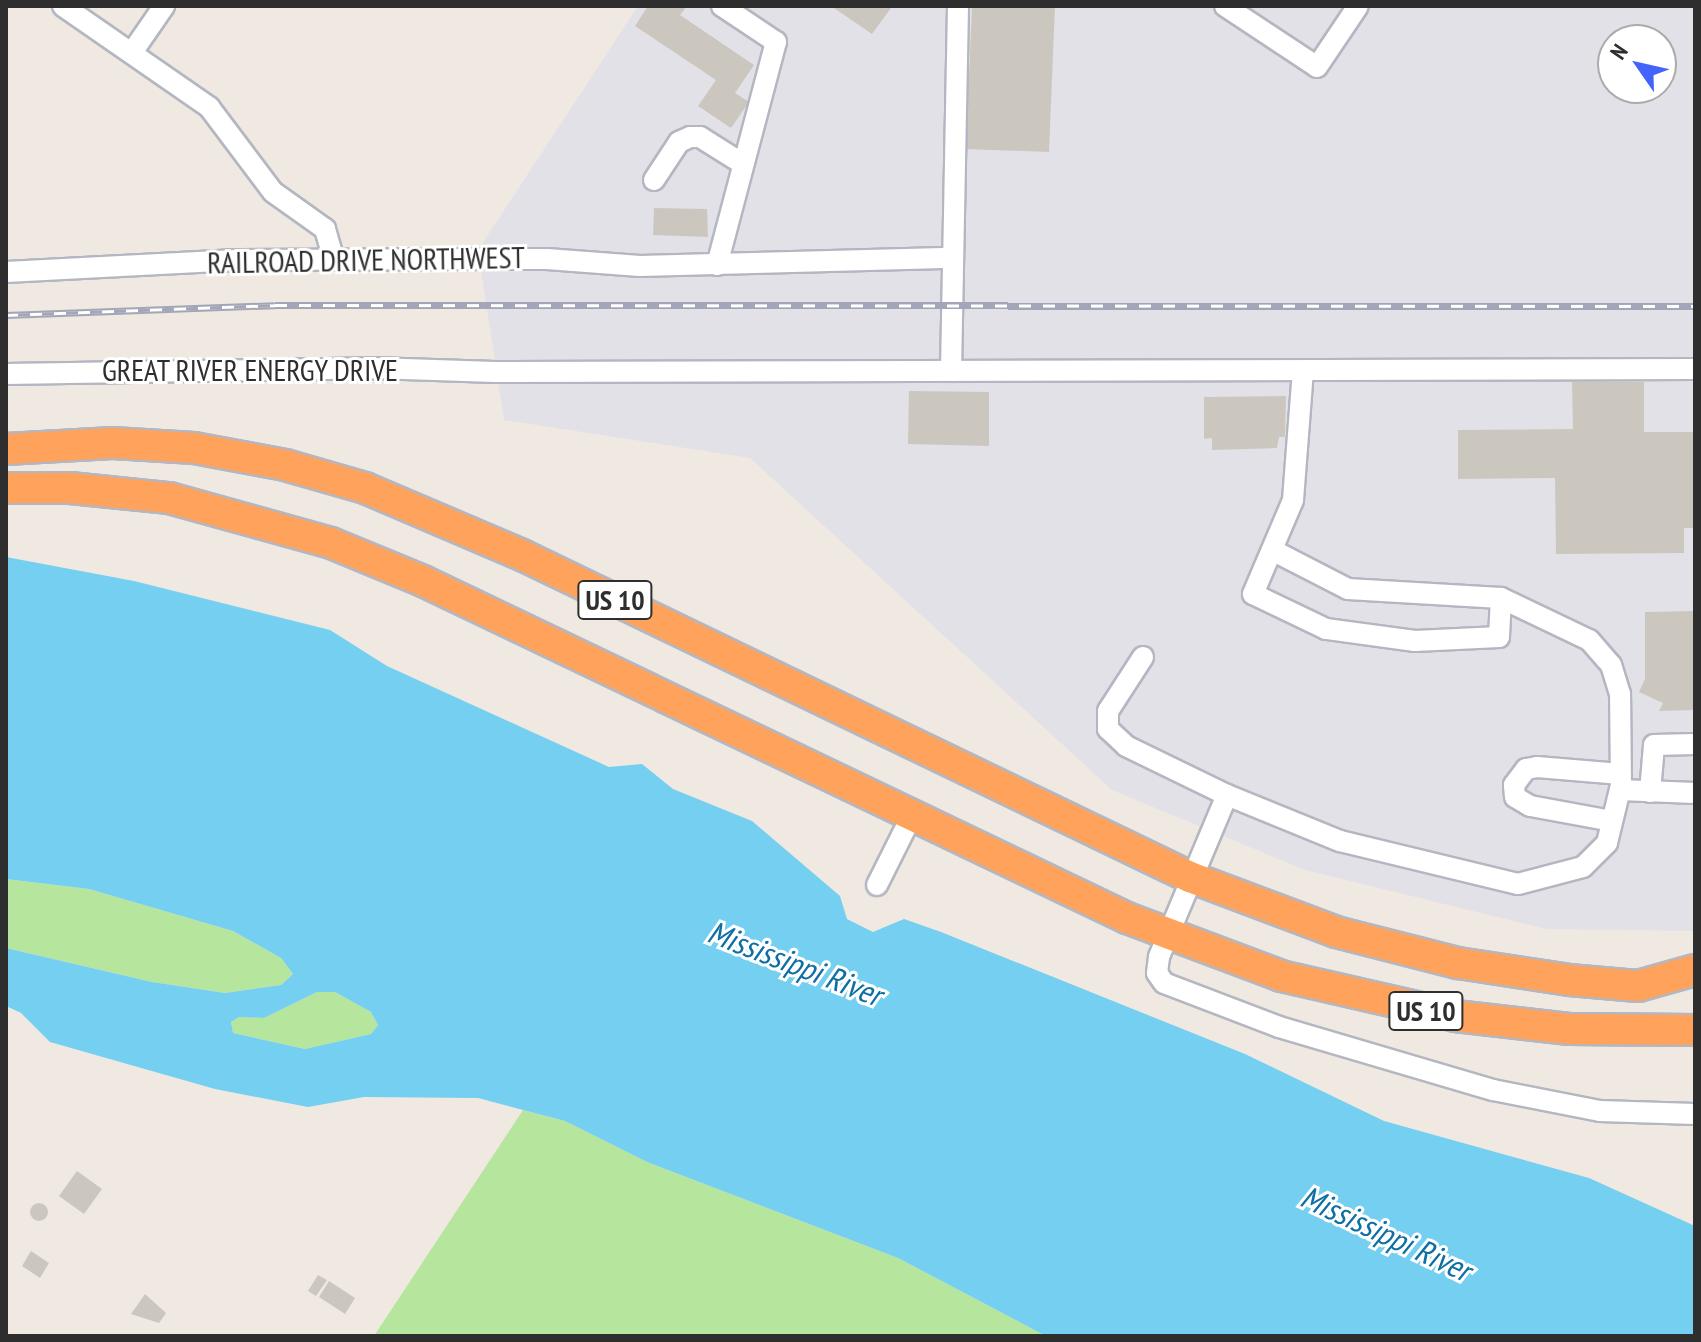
<!DOCTYPE html>
<style>
body{margin:0}
#map{position:relative;width:1701px;height:1342px;overflow:hidden;background:#efe9e1;font-family:"PT Sans Narrow",sans-serif}
div>[style]{position:absolute}
.industrial>*{inset:0;background:#e3e1e8}
.green>*{inset:0;background:#b6e59e}
.water>*{inset:0;background:#75cff0}
.building>*{inset:0;background:#cbc7bf}
.round{border-radius:50%}
.roads{filter:drop-shadow(2px 0 #b4b7c1) drop-shadow(-2px 0 #b4b7c1) drop-shadow(0 2px #b4b7c1) drop-shadow(0 -2px #b4b7c1)}
.minor>*{height:20px;margin:-10px;padding:0 10px;transform-origin:10px;border-radius:10px;background:#fff}
.highway>*{height:30px;margin:-15px;padding:0 15px;transform-origin:15px;border-radius:15px;background:#ffa35c}
.rail>*{height:7px;margin-top:-3.5px;transform-origin:0;background:repeating-linear-gradient(90deg,#fff 0 12px,#a3a6b8 0 24px);box-sizing:border-box;border-block:2px solid #a3a6b8}
span{translate:-50% -50%;white-space:nowrap;text-align:center;line-height:1.15;-webkit-text-stroke:6px #fff;paint-order:stroke}
.shield-label span{padding:2px 6px;background:#fff;border:2px solid;border-radius:6px;-webkit-text-stroke-width:0}
.shield-label{font-size:28px;color:#2e2e2e;font-weight:700}
.street-label{font-size:30px;color:#2e2e2e}
.water-label{font-size:32px;color:#0d6fa3;font-style:italic}
.frame{position:absolute;inset:0;border:8px solid #2e2e2e;pointer-events:none}
.north{position:absolute;left:1597px;top:24px;width:80px;height:80px;box-sizing:border-box;background:#fff;border:2px solid #ababab;border-radius:50%;rotate:304deg;font-size:22px;font-weight:700;line-height:32px;text-align:center;color:#2e2e2e}
.north::after{content:'';display:block;margin:auto;width:28px;height:36px;background:#4264fb;clip-path:polygon(50% 0,100% 100%,50% 72%,0 100%)}
</style>
<div id="map">
<div class="industrial">
<div style="clip-path:polygon(evenodd,638px 6px,1695px 6px,1695px 931px,1547px 929px,1305px 870px,1112px 790px,750px 458px,504px 420px,478px 250px,638px 6px,1613px 40px,1661px 40px,1661px 88px,1613px 88px,1613px 40px)"></div>
</div>
<div class="green">
<div style="clip-path:polygon(6px 879px,89px 889px,233px 931px,281px 958px,293px 974px,281px 985px,225px 993px,152px 982px,6px 948px)"></div>
<div style="clip-path:polygon(317px 992px,335px 992px,371px 1012px,378px 1025px,371px 1034px,305px 1049px,233px 1033px,231px 1022px,239px 1017px,264px 1018px)"></div>
<div style="clip-path:polygon(523px 1110px,565px 1121px,647px 1162px,898px 1258px,1046px 1336px,374px 1336px)"></div>
</div>
<div class="water">
<div style="clip-path:polygon(evenodd,6px 557px,134px 581px,330px 630px,387px 666px,609px 767px,642px 764px,673px 789px,752px 821px,840px 896px,847px 919px,873px 932px,904px 919px,941px 932px,1245px 1054px,1384px 1121px,1589px 1178px,1695px 1226px,1695px 1336px,1046px 1336px,898px 1258px,647px 1162px,565px 1121px,478px 1098px,364px 1097px,308px 1107px,215px 1089px,50px 1042px,21px 1013px,6px 1006px,6px 948px,152px 982px,225px 993px,281px 985px,293px 974px,281px 958px,233px 931px,89px 889px,6px 879px,6px 557px,317px 992px,335px 992px,371px 1012px,378px 1025px,371px 1034px,305px 1049px,233px 1033px,231px 1022px,239px 1017px,264px 1018px,317px 992px)"></div>
</div>
<div class="building">
<div style="clip-path:polygon(648px 6px,687px 6px,680px 15px,754px 65px,735px 93px,749px 102px,731px 128px,698px 106px,716px 80px,635px 26px)"></div>
<div style="clip-path:polygon(831px 6px,889px 6px,891px 8px,872px 34px)"></div>
<div style="clip-path:polygon(972px 6px,1055px 6px,1049px 152px,966px 149px)"></div>
<div style="clip-path:polygon(654px 208px,707px 209px,708px 237px,653px 235px)"></div>
<div style="clip-path:polygon(1572px 382px,1644px 382px,1644px 432px,1695px 432px,1695px 528px,1684px 528px,1684px 553px,1556px 554px,1555px 478px,1458px 479px,1458px 430px,1573px 429px)"></div>
<div style="clip-path:polygon(909px 391px,989px 392px,989px 446px,908px 444px)"></div>
<div style="clip-path:polygon(1286px 396px,1285px 437px,1279px 437px,1277px 448px,1212px 450px,1212px 438px,1204px 439px,1204px 397px)"></div>
<div style="clip-path:polygon(1695px 611px,1695px 710px,1659px 711px,1663px 703px,1639px 692px,1645px 679px,1645px 612px)"></div>
<div style="clip-path:polygon(77px 1171px,102px 1189px,84px 1214px,59px 1196px)"></div>
<div class="round" style="left:30px;top:1203px;width:18px;height:18px"></div>
<div style="clip-path:polygon(31px 1251px,49px 1263px,40px 1278px,22px 1266px)"></div>
<div style="clip-path:polygon(318px 1275px,327px 1280px,316px 1296px,308px 1291px)"></div>
<div style="clip-path:polygon(329px 1281px,355px 1298px,345px 1314px,319px 1297px)"></div>
<div style="clip-path:polygon(145px 1294px,166px 1313px,159px 1323px,131px 1314px)"></div>
</div>
<div class="roads">
<div class="minor">
<div style="left:63px;top:6px;width:178px;rotate:34.7deg"></div>
<div style="left:209px;top:107px;width:106px;rotate:53deg"></div>
<div style="left:273px;top:192px;width:64px;rotate:35.4deg"></div>
<div style="left:325px;top:229px;width:32px;rotate:74deg"></div>
<div style="left:1225px;top:6px;width:110px;rotate:33.5deg"></div>
<div style="left:1317px;top:67px;width:73px;rotate:-56.1deg"></div>
<div style="left:133px;top:51px;width:55px;rotate:-55.4deg"></div>
<div style="left:654px;top:180px;width:45px;rotate:-56.7deg"></div>
<div style="left:679px;top:142px;width:12px;rotate:-24deg"></div>
<div style="left:690px;top:137px;width:10px"></div>
<div style="left:700px;top:137px;width:51px;rotate:32.1deg"></div>
<div style="left:717px;top:265px;width:231px;rotate:-75.2deg"></div>
<div style="left:776px;top:42px;width:65px;rotate:-146.3deg"></div>
<div style="left:6px;top:272px;width:231px;rotate:-3deg"></div>
<div style="left:237px;top:260px;width:310px;rotate:-0.2deg"></div>
<div style="left:547px;top:259px;width:93px;rotate:4.3deg"></div>
<div style="left:640px;top:266px;width:313px;rotate:-1.5deg"></div>
<div style="left:951px;top:371px;width:365px;rotate:-88.9deg"></div>
<div style="left:6px;top:374px;width:368px;rotate:-0.9deg"></div>
<div style="left:374px;top:368px;width:121px;rotate:1.9deg"></div>
<div style="left:495px;top:372px;width:1200px;rotate:-0.14deg"></div>
<div style="left:1272px;top:550px;width:85px;rotate:27.2deg"></div>
<div style="left:1348px;top:589px;width:153px;rotate:3.4deg"></div>
<div style="left:1143px;top:657px;width:64px;rotate:122.9deg"></div>
<div style="left:1108px;top:711px;width:18px;rotate:90deg"></div>
<div style="left:1108px;top:729px;width:25px;rotate:43deg"></div>
<div style="left:1126px;top:746px;width:112px;rotate:25.9deg"></div>
<div style="left:1227px;top:795px;width:122px;rotate:22.2deg"></div>
<div style="left:1340px;top:841px;width:183px;rotate:13.6deg"></div>
<div style="left:1518px;top:884px;width:67px;rotate:-14.7deg"></div>
<div style="left:1583px;top:867px;width:34px;rotate:-45deg"></div>
<div style="left:1607px;top:843px;width:60px;rotate:-76.4deg"></div>
<div style="left:1621px;top:785px;width:91px;rotate:-90.6deg"></div>
<div style="left:1620px;top:694px;width:30px;rotate:-107deg"></div>
<div style="left:1611px;top:665px;width:33px;rotate:-131deg"></div>
<div style="left:1589px;top:640px;width:98px;rotate:-154.5deg"></div>
<div style="left:1501px;top:598px;width:39px;rotate:93deg"></div>
<div style="left:1499px;top:637px;width:84px;rotate:177.3deg"></div>
<div style="left:1415px;top:641px;width:90px;rotate:-172.3deg"></div>
<div style="left:1326px;top:629px;width:81px;rotate:-154.4deg"></div>
<div style="left:1253px;top:594px;width:102px;rotate:-66.9deg"></div>
<div style="left:1293px;top:500px;width:130px;rotate:-85.6deg"></div>
<div style="left:1620px;top:790px;width:75px;rotate:2.3deg"></div>
<div style="left:1650px;top:792px;width:47px;rotate:-85.1deg"></div>
<div style="left:1654px;top:745px;width:41px;rotate:-1.4deg"></div>
<div style="left:1227px;top:795px;width:176px;rotate:112.8deg"></div>
<div style="left:1159px;top:957px;width:16px;rotate:97deg"></div>
<div style="left:1157px;top:973px;width:12px;rotate:55deg"></div>
<div style="left:1164px;top:983px;width:123px;rotate:20.9deg"></div>
<div style="left:1279px;top:1027px;width:223px;rotate:16.4deg"></div>
<div style="left:1493px;top:1090px;width:109px;rotate:11.1deg"></div>
<div style="left:1600px;top:1111px;width:95px;rotate:1.8deg"></div>
<div style="left:1612px;top:821px;width:83px;rotate:-169.6deg"></div>
<div style="left:1530px;top:806px;width:17px;rotate:-149deg"></div>
<div style="left:1515px;top:797px;width:12px;rotate:-95deg"></div>
<div style="left:1514px;top:785px;width:20px;rotate:-53deg"></div>
<div style="left:1526px;top:769px;width:11px;rotate:-10deg"></div>
<div style="left:1537px;top:767px;width:84px;rotate:4.8deg"></div>
<div style="left:877px;top:885px;width:76px;rotate:-63.4deg"></div>
</div>
<div class="highway">
<div style="left:6px;top:449px;width:107px;rotate:-3.2deg"></div>
<div style="left:113px;top:443px;width:81px;rotate:3.5deg"></div>
<div style="left:194px;top:448px;width:93px;rotate:10.6deg"></div>
<div style="left:285px;top:465px;width:83px;rotate:16deg"></div>
<div style="left:365px;top:488px;width:171px;rotate:23.1deg"></div>
<div style="left:522px;top:555px;width:742px;rotate:25.74deg"></div>
<div style="left:1190px;top:877px;width:156px;rotate:20.6deg"></div>
<div style="left:1336px;top:932px;width:126px;rotate:14.3deg"></div>
<div style="left:1458px;top:963px;width:112px;rotate:8.7deg"></div>
<div style="left:1569px;top:980px;width:69px;rotate:5deg"></div>
<div style="left:1638px;top:986px;width:59px;rotate:-15.7deg"></div>
<div style="left:6px;top:488px;width:64px"></div>
<div style="left:70px;top:488px;width:100px;rotate:5.8deg"></div>
<div style="left:169px;top:498px;width:168px;rotate:15.5deg"></div>
<div style="left:331px;top:543px;width:100px;rotate:22.4deg"></div>
<div style="left:423px;top:581px;width:781px;rotate:25.58deg"></div>
<div style="left:1127px;top:918px;width:165px;rotate:20.6deg"></div>
<div style="left:1281px;top:976px;width:179px;rotate:12.9deg"></div>
<div style="left:1455px;top:1016px;width:115px;rotate:6.5deg"></div>
<div style="left:1569px;top:1029px;width:126px;rotate:0.5deg"></div>
</div>
</div>
<div class="rail">
<div style="left:6px;top:315px;width:269px;rotate:-2.1deg"></div>
<div style="left:275px;top:305px;width:1420px;rotate:0.04deg"></div>
</div>
<div class="shield-label">
<span style="left:615px;top:600px">US 10</span>
<span style="left:1426px;top:1011px">US 10</span>
</div>
<div class="street-label">
<span style="left:366px;top:260px;rotate:-1deg">RAILROAD DRIVE NORTHWEST</span>
<span style="left:250px;top:370px">GREAT RIVER ENERGY DRIVE</span>
</div>
<div class="water-label">
<span style="left:795px;top:963px;rotate:21deg">Mississippi River</span>
<span style="left:1386px;top:1233px;rotate:25deg">Mississippi River</span>
</div>
<div class="frame"></div>
<div class="north">N</div>
</div>
